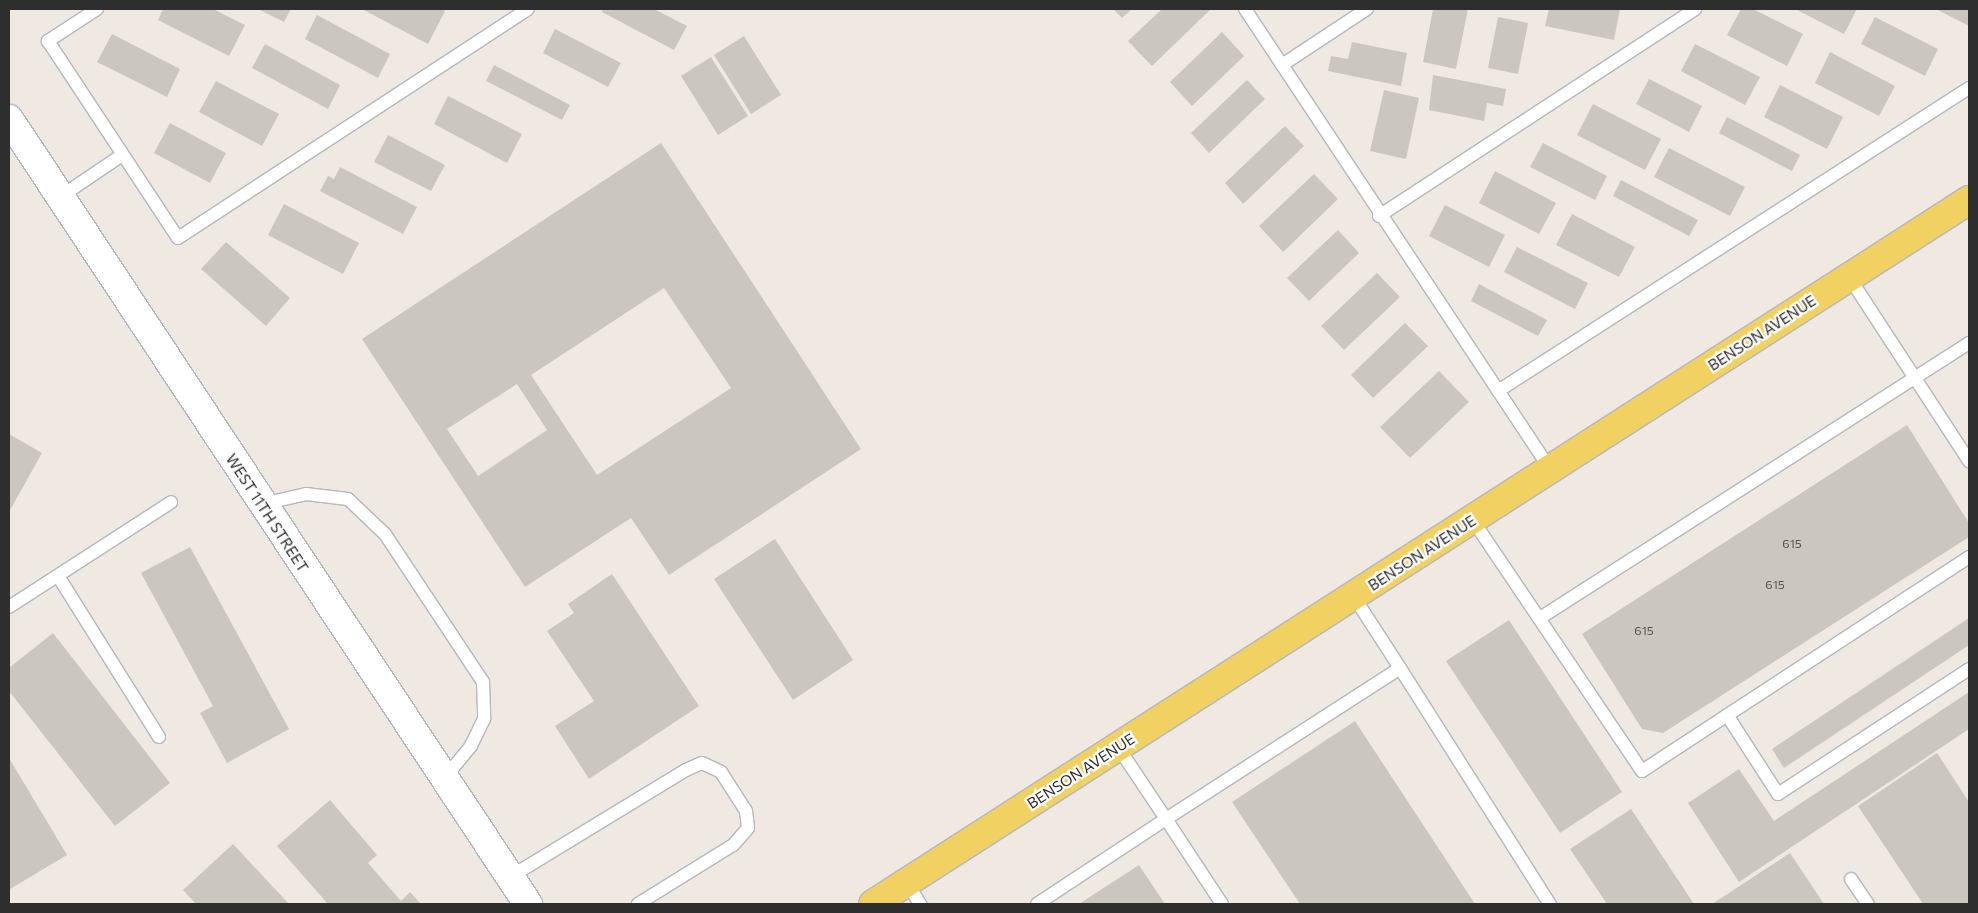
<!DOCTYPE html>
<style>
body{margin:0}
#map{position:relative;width:1978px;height:913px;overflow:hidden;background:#efe9e1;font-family:Commissioner,sans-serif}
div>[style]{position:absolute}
.building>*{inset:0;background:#cbc7bf}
.roads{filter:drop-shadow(1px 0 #b4b7c1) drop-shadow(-1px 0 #b4b7c1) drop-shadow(0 1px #b4b7c1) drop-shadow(0 -1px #b4b7c1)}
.lane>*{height:12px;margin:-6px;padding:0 6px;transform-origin:6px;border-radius:6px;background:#fff}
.secondary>*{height:28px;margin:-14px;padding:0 14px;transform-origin:14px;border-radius:14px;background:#fff}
.primary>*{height:28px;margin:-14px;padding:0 14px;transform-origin:14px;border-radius:14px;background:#f2d163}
span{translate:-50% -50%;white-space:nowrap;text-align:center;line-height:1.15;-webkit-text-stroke:4.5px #fff;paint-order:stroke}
.number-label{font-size:12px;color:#555452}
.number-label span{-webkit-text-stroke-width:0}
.street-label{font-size:15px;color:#2e2e2e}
.frame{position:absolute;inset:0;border:10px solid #2e2e2e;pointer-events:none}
</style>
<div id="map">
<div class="building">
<div style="clip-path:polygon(163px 9px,213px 9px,245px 25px,229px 56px,158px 20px)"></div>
<div style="clip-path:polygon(258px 9px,291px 9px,284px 22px)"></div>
<div style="clip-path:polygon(362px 9px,442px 9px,445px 11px,428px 44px)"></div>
<div style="clip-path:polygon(603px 9px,654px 9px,687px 26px,674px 50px,602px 12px)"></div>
<div style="clip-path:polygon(1113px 9px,1132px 9px,1122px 18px)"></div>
<div style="clip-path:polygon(1162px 9px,1210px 10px,1152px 66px,1128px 41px)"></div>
<div style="clip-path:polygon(1433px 9px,1468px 9px,1456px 69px,1423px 62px)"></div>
<div style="clip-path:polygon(1549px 9px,1620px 9px,1614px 40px,1545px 26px)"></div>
<div style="clip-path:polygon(1741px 9px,1753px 9px,1803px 34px,1787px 66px,1727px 35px)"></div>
<div style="clip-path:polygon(1795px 9px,1857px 9px,1844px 34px)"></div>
<div style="clip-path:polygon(1936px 9px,1969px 9px,1969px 26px)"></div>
<div style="clip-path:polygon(317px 15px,390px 54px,378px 78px,305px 39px)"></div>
<div style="clip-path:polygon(1498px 17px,1528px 23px,1518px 74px,1488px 68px)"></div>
<div style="clip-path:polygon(1875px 17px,1938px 49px,1925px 76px,1861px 44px)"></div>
<div style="clip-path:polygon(555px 29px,621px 63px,608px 87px,543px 53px)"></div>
<div style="clip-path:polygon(1222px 32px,1244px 56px,1192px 106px,1170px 82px)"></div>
<div style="clip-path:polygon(112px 34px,180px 69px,167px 97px,97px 62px)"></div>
<div style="clip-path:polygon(744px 36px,781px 95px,751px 114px,714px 55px)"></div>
<div style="clip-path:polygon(1352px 42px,1407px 53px,1401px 86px,1328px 71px,1331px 56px,1348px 59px)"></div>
<div style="clip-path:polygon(265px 44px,340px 85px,328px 109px,252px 68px)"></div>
<div style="clip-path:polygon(1695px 44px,1760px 77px,1745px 105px,1681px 71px)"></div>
<div style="clip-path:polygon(1830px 52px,1895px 86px,1879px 116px,1815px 83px)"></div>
<div style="clip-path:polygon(711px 57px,748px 116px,718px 135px,681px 76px)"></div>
<div style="clip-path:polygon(494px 65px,570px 105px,562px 120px,486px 81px)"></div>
<div style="clip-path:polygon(1433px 75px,1506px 89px,1503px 106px,1487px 103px,1484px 121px,1429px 110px)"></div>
<div style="clip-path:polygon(1649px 79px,1702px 106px,1689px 132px,1636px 104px)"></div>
<div style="clip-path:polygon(1247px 80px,1265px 99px,1209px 153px,1191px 133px)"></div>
<div style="clip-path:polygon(216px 81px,279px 114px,262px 146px,199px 112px)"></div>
<div style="clip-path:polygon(1780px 85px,1843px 117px,1827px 149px,1764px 117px)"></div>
<div style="clip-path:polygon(1384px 90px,1419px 98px,1406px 159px,1370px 151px)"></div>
<div style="clip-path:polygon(448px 96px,522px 134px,507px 163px,434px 124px)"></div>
<div style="clip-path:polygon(1593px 104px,1661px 139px,1645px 170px,1577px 135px)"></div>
<div style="clip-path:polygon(1727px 117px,1800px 155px,1792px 171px,1719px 133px)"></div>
<div style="clip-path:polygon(170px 123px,226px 153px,210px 183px,154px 153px)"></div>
<div style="clip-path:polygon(1285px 126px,1304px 146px,1243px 204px,1225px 183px)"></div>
<div style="clip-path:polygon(388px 135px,445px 165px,431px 191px,374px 162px)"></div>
<div style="clip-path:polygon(evenodd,661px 143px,861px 449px,669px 575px,631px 518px,525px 587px,362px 339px,661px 143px,664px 288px,731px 388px,597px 475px,531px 375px,664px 288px,661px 143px,517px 384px,547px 430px,478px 476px,447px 429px,517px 384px)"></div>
<div style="clip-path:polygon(1543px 143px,1607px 176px,1595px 200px,1530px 167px)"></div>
<div style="clip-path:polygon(1669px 148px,1745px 187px,1730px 216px,1654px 177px)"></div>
<div style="clip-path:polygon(340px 167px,417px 207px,403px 234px,320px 191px,328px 176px,334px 179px)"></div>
<div style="clip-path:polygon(1495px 171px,1556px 203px,1539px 234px,1479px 203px)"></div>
<div style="clip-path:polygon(1314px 174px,1338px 199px,1283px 252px,1259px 226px)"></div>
<div style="clip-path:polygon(1621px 180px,1698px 220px,1689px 236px,1613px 196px)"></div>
<div style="clip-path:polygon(284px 204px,359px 243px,343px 274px,268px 235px)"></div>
<div style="clip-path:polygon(1445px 205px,1505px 235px,1489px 267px,1429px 236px)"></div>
<div style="clip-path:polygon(1572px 214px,1635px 247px,1619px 277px,1556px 245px)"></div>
<div style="clip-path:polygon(1338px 230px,1359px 253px,1309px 301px,1287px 278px)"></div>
<div style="clip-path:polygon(226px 242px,290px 298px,266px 326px,201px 269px)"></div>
<div style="clip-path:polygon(1517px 247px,1588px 283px,1575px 309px,1504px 272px)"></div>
<div style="clip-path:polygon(1377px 273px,1400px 297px,1344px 350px,1321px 326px)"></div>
<div style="clip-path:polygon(1479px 284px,1547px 320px,1538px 336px,1471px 301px)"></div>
<div style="clip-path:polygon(1405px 323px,1428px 346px,1373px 398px,1351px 375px)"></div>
<div style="clip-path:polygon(1439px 371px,1469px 402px,1410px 458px,1380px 427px)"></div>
<div style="clip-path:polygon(1907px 425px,1969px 523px,1969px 537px,1663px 733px,1642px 729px,1582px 634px)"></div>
<div style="clip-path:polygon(9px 434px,42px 453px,9px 512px)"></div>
<div style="clip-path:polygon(775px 539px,853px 660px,793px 700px,714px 579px)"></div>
<div style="clip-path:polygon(190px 547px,289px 729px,227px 763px,200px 713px,213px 706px,141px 573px)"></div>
<div style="clip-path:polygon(612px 574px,699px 706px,589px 779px,555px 726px,594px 701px,547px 631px,574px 613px,568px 604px)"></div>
<div style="clip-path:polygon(1969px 618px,1969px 645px,1784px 768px,1772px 749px)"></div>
<div style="clip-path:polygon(1509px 620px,1622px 792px,1560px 833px,1446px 661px)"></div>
<div style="clip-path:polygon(53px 633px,170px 783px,115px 826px,9px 691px,9px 668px)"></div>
<div style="clip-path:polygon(1969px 692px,1969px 729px,1739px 882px,1688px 803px,1739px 769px,1774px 821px)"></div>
<div style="clip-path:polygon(1355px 721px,1475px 904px,1300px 904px,1232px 802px)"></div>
<div style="clip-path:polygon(1937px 753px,1969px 802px,1969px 904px,1923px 904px,1858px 806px)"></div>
<div style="clip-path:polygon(9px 758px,67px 855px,10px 889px,9px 887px)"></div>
<div style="clip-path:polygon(330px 800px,377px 855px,368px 863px,401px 901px,410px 892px,421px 904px,328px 904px,277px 846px)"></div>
<div style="clip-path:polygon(1631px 809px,1694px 904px,1607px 904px,1570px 849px)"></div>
<div style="clip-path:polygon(233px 844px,289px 904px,196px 904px,183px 890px)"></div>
<div style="clip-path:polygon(1790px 853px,1824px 904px,1712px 904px)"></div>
<div style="clip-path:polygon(1139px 865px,1165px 904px,1079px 904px)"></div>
</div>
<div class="roads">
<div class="lane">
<div style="left:97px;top:9px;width:59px;rotate:146.9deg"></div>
<div style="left:48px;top:41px;width:236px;rotate:56.6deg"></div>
<div style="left:178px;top:238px;width:418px;rotate:-33.2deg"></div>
<div style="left:1245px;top:9px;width:552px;rotate:56.45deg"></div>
<div style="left:1282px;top:65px;width:102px;rotate:-33.4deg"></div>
<div style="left:60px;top:197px;width:75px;rotate:-34.1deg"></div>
<div style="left:1379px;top:216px;width:378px;rotate:-33.2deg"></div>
<div style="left:1849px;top:277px;width:220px;rotate:56.9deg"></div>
<div style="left:1498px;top:391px;width:560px;rotate:-32.75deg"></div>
<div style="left:262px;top:504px;width:45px;rotate:-12.8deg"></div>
<div style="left:306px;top:494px;width:42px;rotate:6.8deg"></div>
<div style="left:348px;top:499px;width:51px;rotate:43.4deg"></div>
<div style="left:385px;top:534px;width:178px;rotate:56.5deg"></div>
<div style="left:483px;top:682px;width:37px;rotate:88deg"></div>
<div style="left:484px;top:719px;width:30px;rotate:116deg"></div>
<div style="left:471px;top:746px;width:44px;rotate:129.5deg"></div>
<div style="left:1472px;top:519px;width:304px;rotate:56deg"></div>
<div style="left:1642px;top:771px;width:391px;rotate:-33.2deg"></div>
<div style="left:58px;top:576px;width:190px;rotate:57.9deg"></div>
<div style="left:9px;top:607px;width:193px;rotate:-32.9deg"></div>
<div style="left:1540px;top:618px;width:510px;rotate:-32.66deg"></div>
<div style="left:1400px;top:668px;width:280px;rotate:57.6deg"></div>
<div style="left:1727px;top:715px;width:94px;rotate:57.2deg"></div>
<div style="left:1778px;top:794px;width:228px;rotate:-33.2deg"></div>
<div style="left:510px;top:877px;width:206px;rotate:-31.3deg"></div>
<div style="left:686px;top:770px;width:17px;rotate:-24deg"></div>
<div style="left:702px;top:763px;width:21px;rotate:25deg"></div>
<div style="left:721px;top:772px;width:46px;rotate:57.3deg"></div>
<div style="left:746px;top:811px;width:17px;rotate:83deg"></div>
<div style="left:748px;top:828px;width:23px;rotate:131deg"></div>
<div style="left:733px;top:845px;width:112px;rotate:148.2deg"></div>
<div style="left:1851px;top:879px;width:30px;rotate:56deg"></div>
<div style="left:907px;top:883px;width:25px;rotate:58deg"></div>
<div style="left:1037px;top:904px;width:154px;rotate:-33.4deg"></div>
<div style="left:1166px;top:819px;width:87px;rotate:-123.7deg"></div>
<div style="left:1222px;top:904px;width:102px;rotate:-123.4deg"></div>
<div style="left:1166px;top:819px;width:278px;rotate:-32.8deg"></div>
<div style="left:1400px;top:668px;width:85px;rotate:-122.9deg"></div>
</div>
<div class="secondary">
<div style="left:9px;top:119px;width:941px;rotate:56.53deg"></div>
</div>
<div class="primary">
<div style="left:873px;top:904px;width:1303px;rotate:-32.71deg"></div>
</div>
</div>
<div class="number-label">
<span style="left:1792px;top:544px">615</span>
<span style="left:1775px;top:585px">615</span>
<span style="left:1644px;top:631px">615</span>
</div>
<div class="street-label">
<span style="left:1762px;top:333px;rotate:-33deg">BENSON AVENUE</span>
<span style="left:267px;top:513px;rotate:57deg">WEST 11TH STREET</span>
<span style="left:1422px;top:553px;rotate:-33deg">BENSON AVENUE</span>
<span style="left:1081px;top:771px;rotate:-33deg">BENSON AVENUE</span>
</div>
<div class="frame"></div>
</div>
